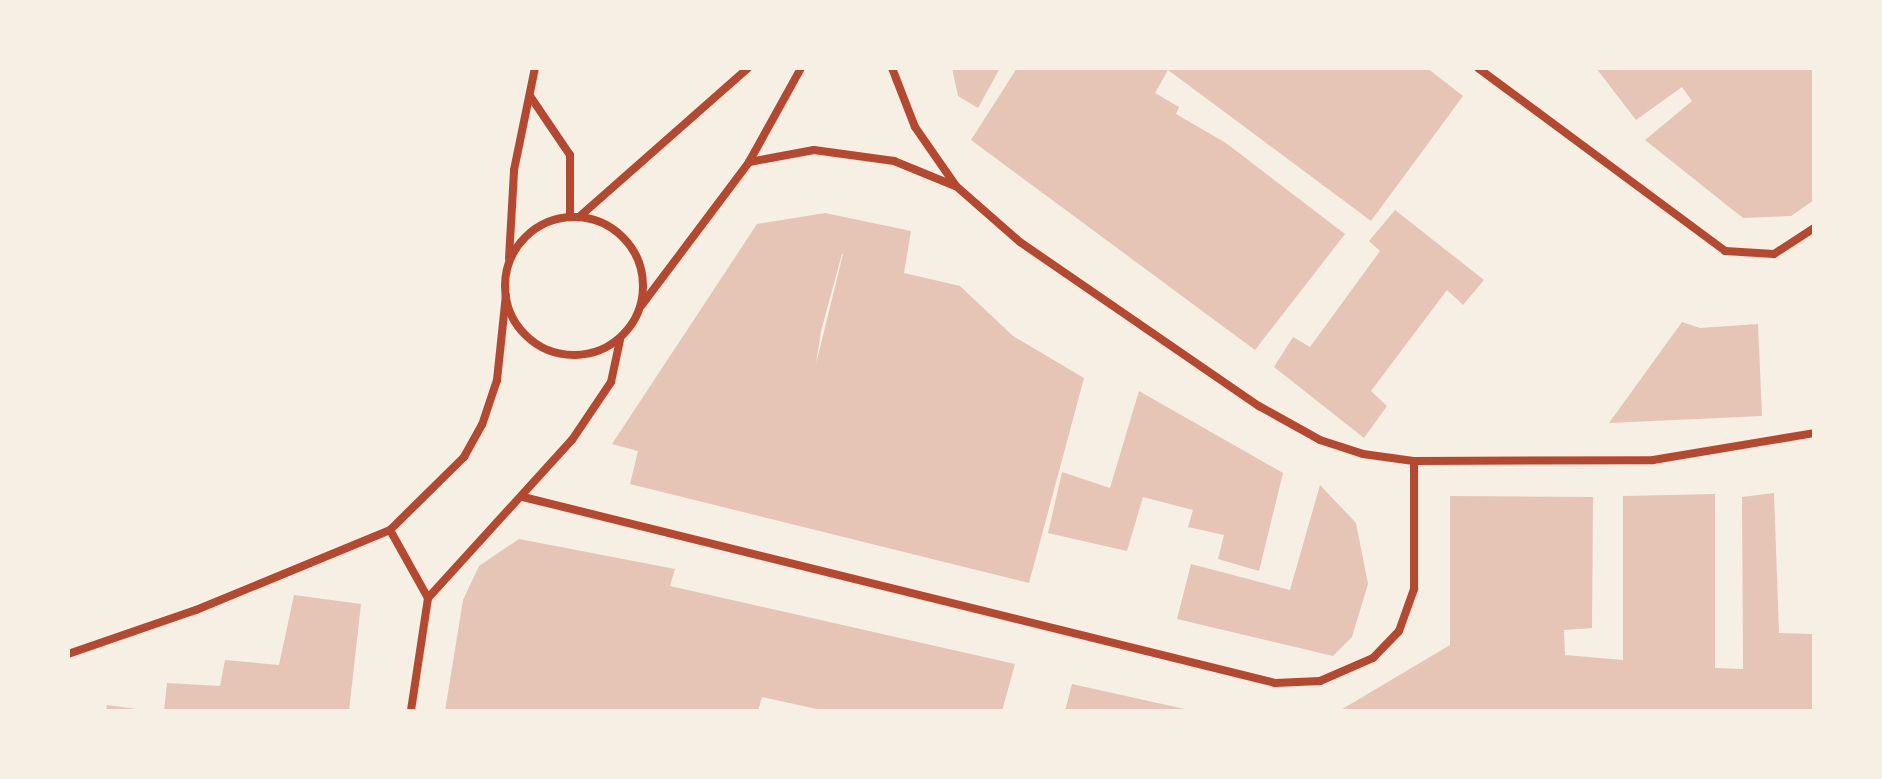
<!DOCTYPE html>
<style>
body{margin:0}
#map{position:relative;width:1882px;height:779px;overflow:hidden;background:#f6efe4;font-family:"Titillium Web",sans-serif}
div>[style]{position:absolute}
.building>*{inset:0;background:#e6c5b7}
.minor>*{height:8px;margin:-4px;padding:0 4px;transform-origin:4px;border-radius:4px;background:#b5482f}
.minor>.ring{margin:-4px;padding:0;box-sizing:content-box;background:none;border:8px solid #b5482f;border-radius:50%}
span{translate:-50% -50%;white-space:nowrap;text-align:center;line-height:1.15;-webkit-text-stroke:8px #f6efe4;paint-order:stroke}
.frame{position:absolute;inset:0;border:70px solid #f6efe4;pointer-events:none}
</style>
<div id="map">
<div class="building">
<div style="clip-path:polygon(952px 68px,1000px 68px,978px 108px,958px 96px)"></div>
<div style="clip-path:polygon(1017px 68px,1427px 68px,1463px 96px,1371px 221px,1168px 70px,1155px 93px,1179px 107px,1176px 114px,1226px 143px,1345px 234px,1255px 350px,971px 140px)"></div>
<div style="clip-path:polygon(1596px 68px,1814px 68px,1814px 200px,1791px 216px,1743px 218px,1645px 140px,1692px 101px,1682px 87px,1636px 120px)"></div>
<div style="clip-path:polygon(1395px 210px,1484px 280px,1463px 305px,1447px 290px,1371px 391px,1387px 406px,1364px 438px,1274px 367px,1293px 337px,1310px 347px,1380px 251px,1369px 241px)"></div>
<div style="clip-path:polygon(evenodd,825px 213px,911px 231px,904px 273px,960px 286px,1013px 336px,1084px 378px,1029px 583px,630px 484px,638px 451px,612px 444px,757px 224px,825px 213px,842px 254px,843px 254px,816px 364px,821px 331px,842px 254px)"></div>
<div style="clip-path:polygon(1682px 322px,1700px 328px,1758px 324px,1762px 416px,1609px 423px)"></div>
<div style="clip-path:polygon(1139px 391px,1283px 473px,1259px 571px,1218px 559px,1224px 535px,1188px 527px,1193px 510px,1143px 497px,1127px 551px,1048px 533px,1062px 472px,1110px 488px)"></div>
<div style="clip-path:polygon(1320px 485px,1356px 523px,1368px 584px,1352px 637px,1333px 656px,1177px 619px,1191px 564px,1290px 590px)"></div>
<div style="clip-path:polygon(1774px 493px,1779px 633px,1814px 634px,1814px 711px,1339px 711px,1450px 645px,1450px 496px,1593px 497px,1592px 628px,1564px 630px,1565px 655px,1623px 660px,1623px 496px,1715px 494px,1715px 668px,1743px 669px,1742px 497px)"></div>
<div style="clip-path:polygon(519px 539px,675px 569px,670px 586px,1015px 664px,1002px 711px,826px 711px,762px 697px,758px 711px,445px 711px,463px 600px,479px 566px)"></div>
<div style="clip-path:polygon(294px 595px,361px 604px,349px 711px,164px 711px,167px 683px,220px 686px,225px 660px,279px 665px)"></div>
<div style="clip-path:polygon(1072px 684px,1189px 710px,1189px 711px,1065px 711px)"></div>
<div style="clip-path:polygon(107px 705px,136px 709px,136px 711px,106px 711px)"></div>
</div>
<div class="minor">
<div style="left:892px;top:68px;width:63px;rotate:68.7deg"></div>
<div style="left:915px;top:127px;width:72px;rotate:55.2deg"></div>
<div style="left:956px;top:186px;width:85px;rotate:41.2deg"></div>
<div style="left:1020px;top:242px;width:290px;rotate:34.5deg"></div>
<div style="left:1259px;top:406px;width:70px;rotate:29.1deg"></div>
<div style="left:1320px;top:440px;width:45px;rotate:18deg"></div>
<div style="left:1363px;top:454px;width:51px;rotate:7.8deg"></div>
<div style="left:1414px;top:461px;width:239px;rotate:-0.2deg"></div>
<div style="left:1653px;top:460px;width:163px;rotate:-9.5deg"></div>
<div style="left:1478px;top:68px;width:307px;rotate:36.5deg"></div>
<div style="left:1725px;top:251px;width:49px;rotate:3.5deg"></div>
<div style="left:1774px;top:254px;width:48px;rotate:-33deg"></div>
<div style="left:530px;top:96px;width:71px;rotate:55.9deg"></div>
<div style="left:570px;top:155px;width:61px;rotate:90deg"></div>
<div style="left:749px;top:162px;width:66px;rotate:-10.5deg"></div>
<div style="left:814px;top:150px;width:81px;rotate:7.8deg"></div>
<div style="left:894px;top:161px;width:66px;rotate:22.3deg"></div>
<div style="left:579px;top:217px;width:225px;rotate:-41.4deg"></div>
<div class="ring" style="left:505px;top:217px;width:130px;height:130px"></div>
<div style="left:509px;top:258px;width:88px;rotate:-86.7deg"></div>
<div style="left:514px;top:170px;width:104px;rotate:-78.4deg"></div>
<div style="left:641px;top:306px;width:180px;rotate:-53.1deg"></div>
<div style="left:749px;top:162px;width:107px;rotate:-61deg"></div>
<div style="left:523px;top:497px;width:775px;rotate:13.89deg"></div>
<div style="left:1275px;top:683px;width:45px;rotate:-2.5deg"></div>
<div style="left:1320px;top:681px;width:58px;rotate:-23.5deg"></div>
<div style="left:1373px;top:658px;width:37px;rotate:-46deg"></div>
<div style="left:1399px;top:631px;width:45px;rotate:-70.3deg"></div>
<div style="left:1414px;top:589px;width:128px;rotate:-90deg"></div>
<div style="left:390px;top:530px;width:78px;rotate:60.8deg"></div>
<div style="left:428px;top:598px;width:114px;rotate:98.6deg"></div>
<div style="left:428px;top:598px;width:214px;rotate:-47.7deg"></div>
<div style="left:572px;top:440px;width:70px;rotate:-56.1deg"></div>
<div style="left:611px;top:382px;width:43px;rotate:-77.9deg"></div>
<div style="left:68px;top:654px;width:135px;rotate:-19deg"></div>
<div style="left:196px;top:610px;width:210px;rotate:-22.4deg"></div>
<div style="left:390px;top:530px;width:104px;rotate:-44.6deg"></div>
<div style="left:464px;top:457px;width:37px;rotate:-61deg"></div>
<div style="left:482px;top:425px;width:47px;rotate:-71.6deg"></div>
<div style="left:497px;top:380px;width:85px;rotate:-84deg"></div>
</div>
<div class="frame"></div>
</div>
